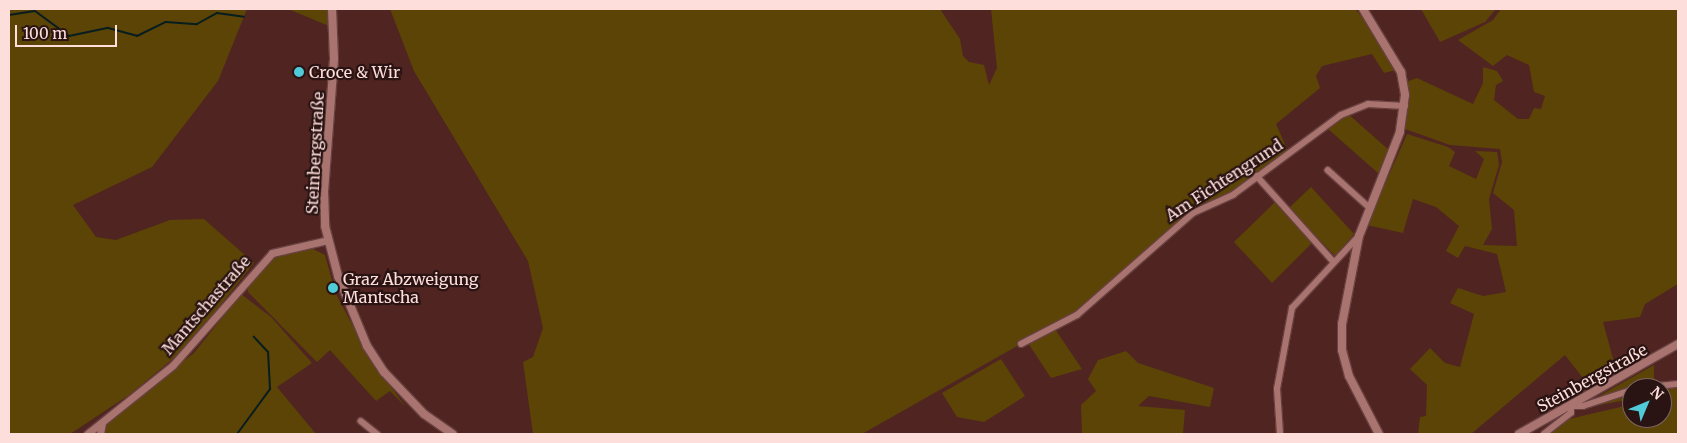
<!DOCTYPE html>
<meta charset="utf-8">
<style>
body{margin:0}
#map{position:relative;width:1687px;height:443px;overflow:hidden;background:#502421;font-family:Merriweather,serif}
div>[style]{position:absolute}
.green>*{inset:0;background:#5b4405}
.stream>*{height:2px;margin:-1px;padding:0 1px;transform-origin:1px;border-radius:1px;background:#081d1f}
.roads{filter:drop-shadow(1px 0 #684140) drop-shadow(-1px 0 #684140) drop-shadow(0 1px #684140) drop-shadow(0 -1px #684140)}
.minor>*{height:5.5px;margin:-2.75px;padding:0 2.75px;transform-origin:2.75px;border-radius:2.75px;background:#a9746f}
.tertiary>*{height:7px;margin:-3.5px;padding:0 3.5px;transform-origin:3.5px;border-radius:3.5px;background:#a9746f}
.secondary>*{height:8px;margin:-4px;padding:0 4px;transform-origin:4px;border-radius:4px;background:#a9746f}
.dots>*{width:14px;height:14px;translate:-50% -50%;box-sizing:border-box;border:2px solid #291413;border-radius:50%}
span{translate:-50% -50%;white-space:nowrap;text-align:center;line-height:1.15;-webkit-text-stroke:4.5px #291413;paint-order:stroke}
.poi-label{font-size:16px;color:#fddedb}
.left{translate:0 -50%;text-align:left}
.street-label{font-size:16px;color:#fddedb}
.frame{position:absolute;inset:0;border:10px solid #fddedb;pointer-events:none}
.north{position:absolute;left:1622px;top:378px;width:50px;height:50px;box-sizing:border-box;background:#291413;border:1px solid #7e6563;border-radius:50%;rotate:45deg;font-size:14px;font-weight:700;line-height:20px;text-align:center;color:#fddedb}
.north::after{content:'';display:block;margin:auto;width:18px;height:22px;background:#52cbd9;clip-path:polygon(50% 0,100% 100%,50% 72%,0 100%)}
.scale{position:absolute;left:15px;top:25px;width:102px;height:22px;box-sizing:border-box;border:2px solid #fddedb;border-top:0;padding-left:6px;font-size:15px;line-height:18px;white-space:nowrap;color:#fddedb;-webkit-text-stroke:4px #291413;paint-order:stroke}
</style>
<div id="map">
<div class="green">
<div style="clip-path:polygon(9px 9px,247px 9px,218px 81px,152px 167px,73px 205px,96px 237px,116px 240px,170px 220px,204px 219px,254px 263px,186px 348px,129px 395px,70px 434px,9px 434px)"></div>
<div style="clip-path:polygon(288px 9px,327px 9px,329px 26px)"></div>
<div style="clip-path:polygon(390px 9px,940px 9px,960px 39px,963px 56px,969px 62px,984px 65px,989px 85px,997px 68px,991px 9px,1355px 9px,1370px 25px,1396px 70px,1384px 73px,1372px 54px,1322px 66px,1316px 76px,1320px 88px,1276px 124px,1288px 151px,1227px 195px,1185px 217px,1077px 312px,862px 434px,533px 434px,523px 362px,533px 357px,543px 328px,528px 261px,414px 71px)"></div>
<div style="clip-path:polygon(1421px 9px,1496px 9px,1485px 22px,1440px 42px)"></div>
<div style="clip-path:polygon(1501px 9px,1678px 9px,1678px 284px,1645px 304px,1640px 317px,1603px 322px,1617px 373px,1590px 387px,1565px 355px,1471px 434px,1418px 434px,1420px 417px,1426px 416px,1427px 385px,1410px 369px,1430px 348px,1445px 363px,1460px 367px,1474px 314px,1450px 303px,1458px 288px,1483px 296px,1506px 292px,1497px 254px,1465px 246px,1458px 258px,1446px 251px,1459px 226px,1436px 207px,1413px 199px,1403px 233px,1367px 225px,1407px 134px,1448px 147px,1455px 152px,1449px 166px,1476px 179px,1484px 159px,1475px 151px,1497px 152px,1499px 165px,1489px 199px,1492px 229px,1483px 245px,1517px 246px,1514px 210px,1493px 193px,1502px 162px,1500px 149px,1450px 145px,1405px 129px,1406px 82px,1417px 78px,1473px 104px,1483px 83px,1483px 67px,1497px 71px,1503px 81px,1496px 85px,1494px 100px,1518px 119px,1529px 119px,1534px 108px,1541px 109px,1545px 96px,1534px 92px,1529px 65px,1507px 55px,1493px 66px,1458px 40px,1493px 20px)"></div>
<div style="clip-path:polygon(1347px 113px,1389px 150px,1379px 174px,1327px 128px)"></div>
<div style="clip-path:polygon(1311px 187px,1354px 234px,1335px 256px,1289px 208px)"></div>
<div style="clip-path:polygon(1277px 200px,1313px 242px,1272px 283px,1234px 242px)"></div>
<div style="clip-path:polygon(313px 249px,325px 255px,336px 294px,370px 358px,405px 406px,390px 391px,376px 401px,330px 350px,317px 362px,248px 292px,247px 286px,269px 260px,292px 250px)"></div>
<div style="clip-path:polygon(241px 294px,271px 317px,312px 363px,277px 387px,316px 434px,103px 434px,111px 417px,194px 353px)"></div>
<div style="clip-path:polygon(1055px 329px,1082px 369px,1051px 378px,1028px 343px)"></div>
<div style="clip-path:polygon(1126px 351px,1138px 363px,1214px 388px,1210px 407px,1149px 396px,1138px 406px,1185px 410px,1183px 434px,1082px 434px,1081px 405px,1096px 391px,1088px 379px,1098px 360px)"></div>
<div style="clip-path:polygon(1001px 359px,1025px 396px,984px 422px,957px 417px,942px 393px)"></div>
<div style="clip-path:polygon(1654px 365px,1654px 380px,1592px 400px)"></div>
<div style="clip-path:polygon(1653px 387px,1678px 387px,1678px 434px,1550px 434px,1569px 419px,1629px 405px,1627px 400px,1588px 407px,1632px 393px,1632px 418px,1662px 418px,1662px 388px)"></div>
</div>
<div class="stream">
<div style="left:9px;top:15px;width:26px;rotate:-9deg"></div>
<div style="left:35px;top:11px;width:42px;rotate:36.3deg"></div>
<div style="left:69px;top:36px;width:40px;rotate:-12deg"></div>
<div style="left:108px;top:28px;width:30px;rotate:15deg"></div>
<div style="left:137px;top:36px;width:32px;rotate:-26deg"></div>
<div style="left:166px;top:22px;width:31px;rotate:4deg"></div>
<div style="left:197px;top:24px;width:23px;rotate:-29deg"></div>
<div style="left:217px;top:13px;width:27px;rotate:8deg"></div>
<div style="left:237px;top:434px;width:56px;rotate:-53.7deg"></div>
<div style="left:270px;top:389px;width:37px;rotate:-93deg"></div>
<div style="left:268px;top:352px;width:21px;rotate:-133deg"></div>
</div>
<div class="roads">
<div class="minor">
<div style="left:1328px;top:170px;width:55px;rotate:42.1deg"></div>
<div style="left:1257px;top:176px;width:115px;rotate:48.2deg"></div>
<div style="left:1021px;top:344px;width:63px;rotate:-27.4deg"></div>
<div style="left:1077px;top:315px;width:154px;rotate:-41.3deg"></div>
<div style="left:1193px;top:213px;width:44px;rotate:-24.2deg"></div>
<div style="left:1233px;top:195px;width:134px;rotate:-36.5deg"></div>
<div style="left:1341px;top:115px;width:29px;rotate:-22deg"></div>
<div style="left:1368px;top:104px;width:37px;rotate:3deg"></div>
<div style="left:1639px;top:388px;width:39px;rotate:-6deg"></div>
<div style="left:361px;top:421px;width:21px;rotate:39deg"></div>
<div style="left:1280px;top:434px;width:45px;rotate:-93.8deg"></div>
<div style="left:1277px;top:389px;width:82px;rotate:-79.5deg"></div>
<div style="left:1292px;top:308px;width:98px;rotate:-47.1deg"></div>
<div style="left:1544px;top:434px;width:34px;rotate:-38deg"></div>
<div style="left:1571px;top:413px;width:7px;rotate:-90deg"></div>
<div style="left:1571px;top:406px;width:12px"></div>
<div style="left:1583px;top:406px;width:52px;rotate:-18.1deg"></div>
</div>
<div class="tertiary">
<div style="left:87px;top:434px;width:110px;rotate:-38.7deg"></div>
<div style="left:173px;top:365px;width:149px;rotate:-48.5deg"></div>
<div style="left:272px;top:253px;width:57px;rotate:-13.1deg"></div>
<div style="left:100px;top:434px;width:11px;rotate:-80deg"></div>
</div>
<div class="secondary">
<div style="left:332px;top:9px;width:50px;rotate:87.7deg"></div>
<div style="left:334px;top:59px;width:132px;rotate:94.3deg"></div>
<div style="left:324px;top:191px;width:35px;rotate:88deg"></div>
<div style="left:325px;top:226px;width:52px;rotate:75.4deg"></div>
<div style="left:338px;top:276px;width:76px;rotate:67.5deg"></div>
<div style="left:367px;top:346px;width:31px;rotate:57deg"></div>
<div style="left:384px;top:372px;width:58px;rotate:46.4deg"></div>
<div style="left:424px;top:414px;width:35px;rotate:35deg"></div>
<div style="left:1363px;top:9px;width:74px;rotate:58.9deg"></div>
<div style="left:1401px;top:72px;width:23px;rotate:80deg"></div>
<div style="left:1405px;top:95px;width:37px;rotate:98deg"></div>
<div style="left:1400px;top:132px;width:112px;rotate:111.5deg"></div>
<div style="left:1359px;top:236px;width:90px;rotate:100.9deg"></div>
<div style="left:1342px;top:324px;width:26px;rotate:90deg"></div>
<div style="left:1342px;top:350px;width:27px;rotate:75deg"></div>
<div style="left:1349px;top:376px;width:65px;rotate:62.7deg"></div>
<div style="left:1519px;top:434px;width:183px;rotate:-29.5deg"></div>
</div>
</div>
<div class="dots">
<div style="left:299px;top:72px;background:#52cbd9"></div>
<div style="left:333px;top:288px;background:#52cbd9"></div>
</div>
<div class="poi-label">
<span class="left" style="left:309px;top:72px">Croce &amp; Wir</span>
<span class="left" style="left:343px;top:288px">Graz Abzweigung<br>Mantscha</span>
</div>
<div class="street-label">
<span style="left:315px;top:153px;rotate:-87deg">Steinbergstraße</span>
<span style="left:1224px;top:180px;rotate:-33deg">Am Fichtengrund</span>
<span style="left:206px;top:305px;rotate:-49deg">Mantschastraße</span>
<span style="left:1592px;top:378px;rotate:-29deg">Steinbergstraße</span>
</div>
<div class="frame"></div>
<div class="north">N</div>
<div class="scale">100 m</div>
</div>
